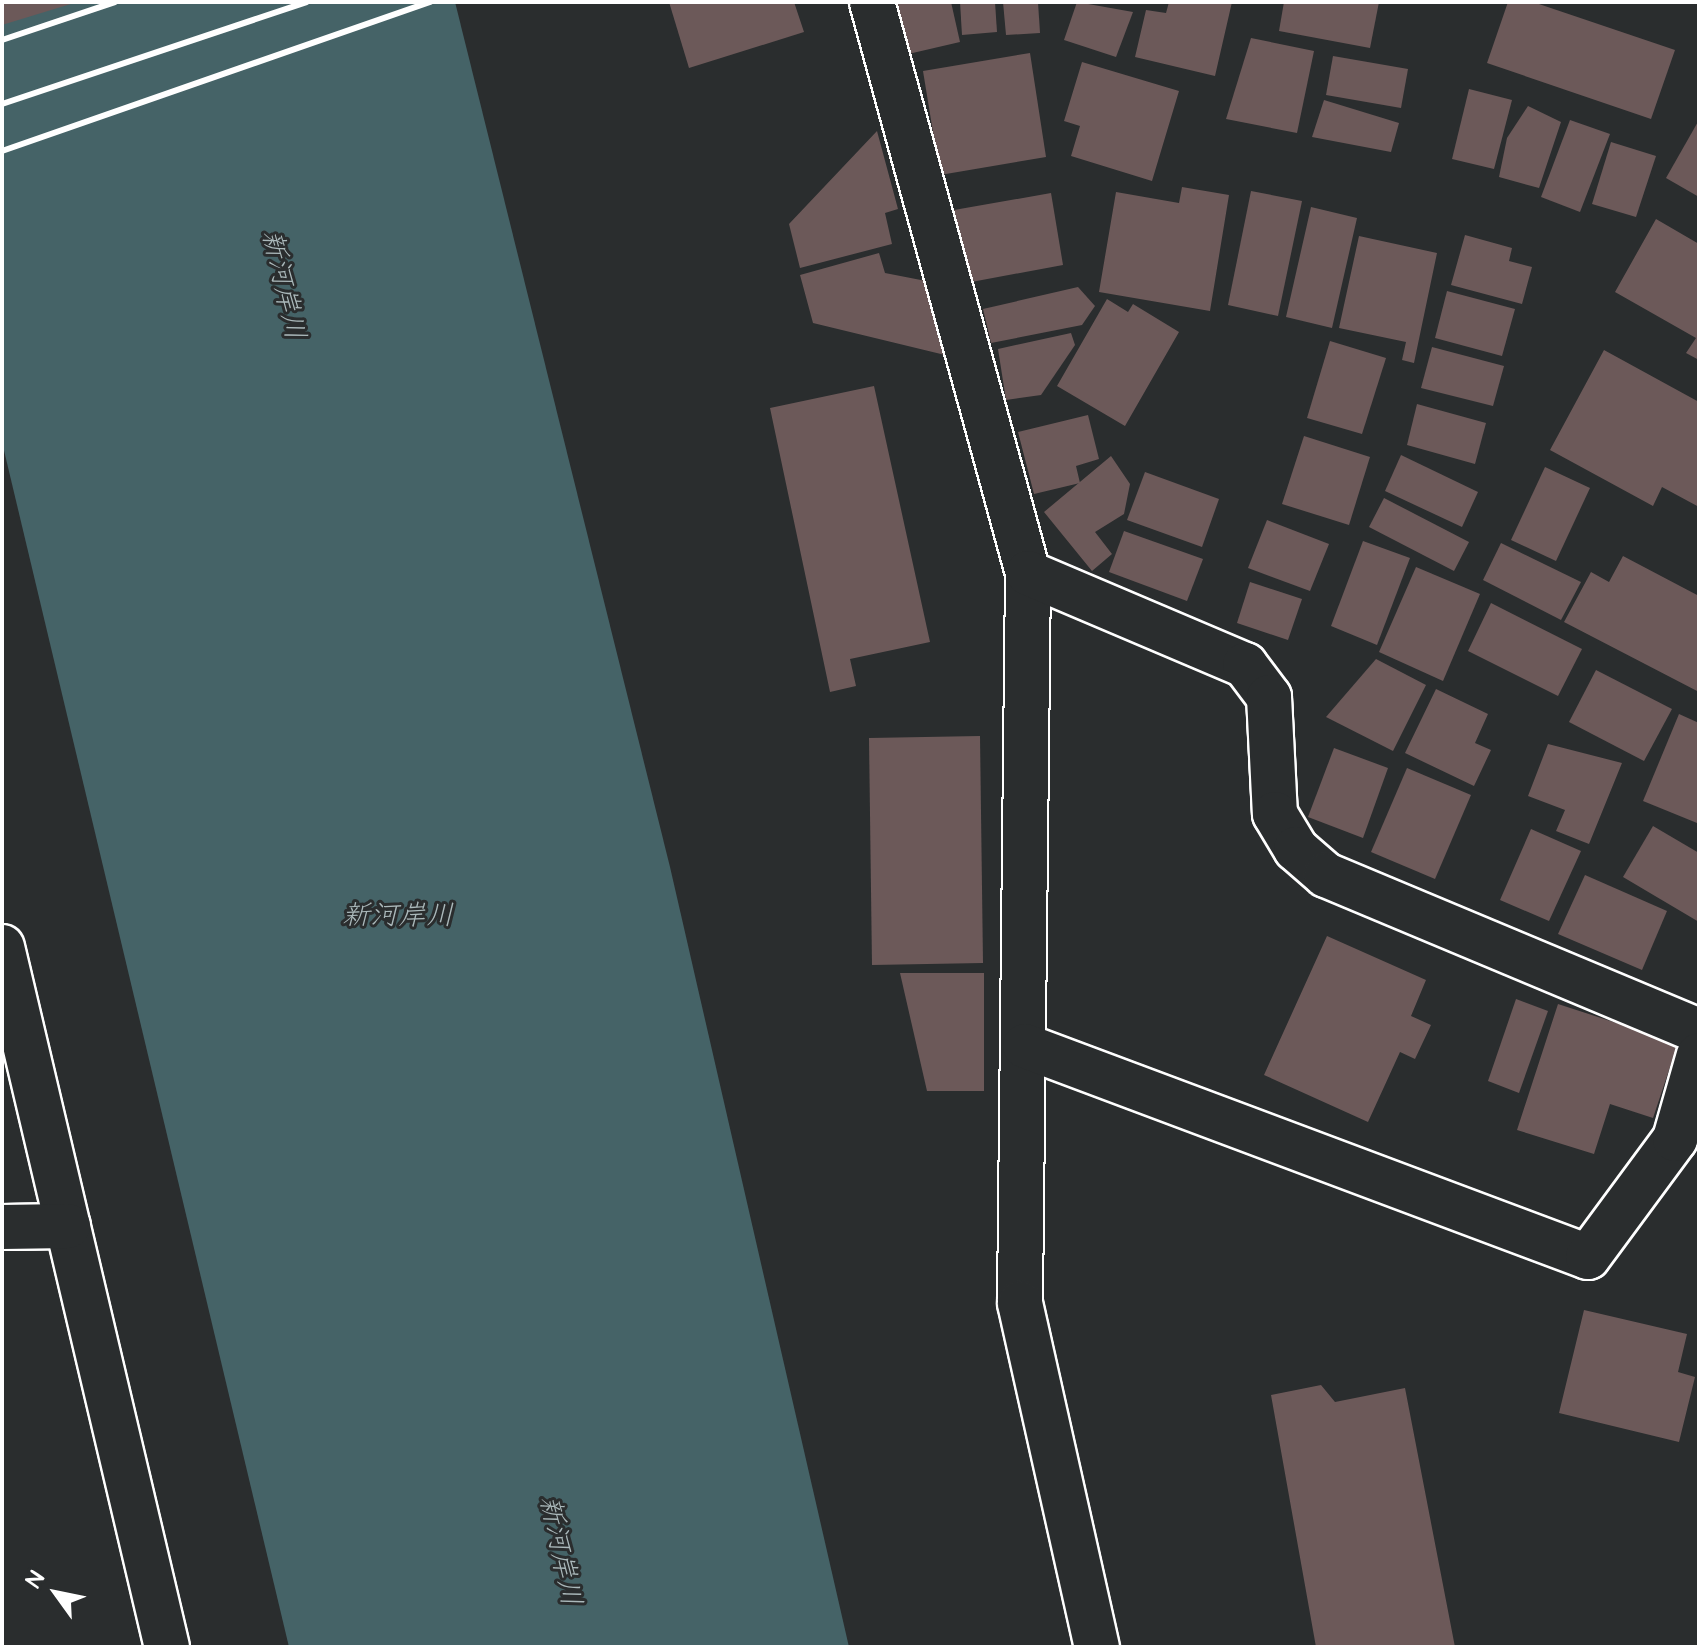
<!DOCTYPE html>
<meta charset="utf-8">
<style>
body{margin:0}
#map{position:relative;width:1701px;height:1649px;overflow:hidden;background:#2a2d2e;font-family:"Architects Daughter","Klee One",sans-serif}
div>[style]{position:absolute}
.water>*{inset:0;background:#456367}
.building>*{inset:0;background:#6c5959}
.roads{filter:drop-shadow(2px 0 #fff) drop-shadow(-2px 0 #fff) drop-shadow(0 2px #fff) drop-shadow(0 -2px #fff)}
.minor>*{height:44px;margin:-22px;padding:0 22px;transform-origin:22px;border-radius:22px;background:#2a2d2e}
.rail>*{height:6px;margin:-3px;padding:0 3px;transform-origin:3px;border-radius:3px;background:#fff}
span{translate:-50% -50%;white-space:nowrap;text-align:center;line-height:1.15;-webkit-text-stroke:6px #2a2d2e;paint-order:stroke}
.water-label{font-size:28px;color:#abb9bb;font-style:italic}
.frame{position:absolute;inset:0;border:4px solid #fff;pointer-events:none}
.north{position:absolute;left:16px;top:1553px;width:80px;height:80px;-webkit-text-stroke:6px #2a2d2e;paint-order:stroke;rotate:303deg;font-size:22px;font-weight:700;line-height:32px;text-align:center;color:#fff}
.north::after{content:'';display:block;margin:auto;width:28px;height:36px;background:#fff;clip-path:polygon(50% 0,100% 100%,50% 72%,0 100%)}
</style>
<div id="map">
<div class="water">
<div style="clip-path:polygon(2px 2px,455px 2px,670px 867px,849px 1647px,289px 1647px,2px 442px)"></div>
</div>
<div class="building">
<div style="clip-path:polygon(2px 2px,74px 2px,74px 3px,2px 25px)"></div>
<div style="clip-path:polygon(669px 2px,794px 2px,804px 32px,689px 68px)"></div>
<div style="clip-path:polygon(892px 2px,951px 2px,960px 42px,904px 55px)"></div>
<div style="clip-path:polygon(960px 2px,995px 2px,997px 32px,962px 35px)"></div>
<div style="clip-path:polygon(1003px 2px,1038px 2px,1040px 33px,1006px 35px)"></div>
<div style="clip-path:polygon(1077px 2px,1133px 12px,1116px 57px,1064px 40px)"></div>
<div style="clip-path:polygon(1169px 2px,1232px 2px,1215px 76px,1135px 57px,1146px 10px,1166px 13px)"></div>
<div style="clip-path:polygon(1284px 2px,1379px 2px,1370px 48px,1279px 31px)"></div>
<div style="clip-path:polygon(1508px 2px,1533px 2px,1675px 50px,1651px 119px,1487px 63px)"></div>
<div style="clip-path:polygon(1251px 38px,1314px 51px,1297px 133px,1226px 119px)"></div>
<div style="clip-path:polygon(1030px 53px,1046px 157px,940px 175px,923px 71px)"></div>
<div style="clip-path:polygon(1333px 56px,1408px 69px,1401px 108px,1326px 95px)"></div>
<div style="clip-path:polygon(1082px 62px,1179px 91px,1152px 181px,1071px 156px,1080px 126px,1064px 121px)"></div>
<div style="clip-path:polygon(1469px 89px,1512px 100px,1494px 169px,1452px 159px)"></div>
<div style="clip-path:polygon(1324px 100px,1399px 123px,1391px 152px,1312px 137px)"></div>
<div style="clip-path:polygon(1528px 106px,1561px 122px,1539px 188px,1499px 177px,1507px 138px)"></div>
<div style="clip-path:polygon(1570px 120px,1610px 134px,1580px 212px,1541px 197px)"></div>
<div style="clip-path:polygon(1699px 120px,1699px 197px,1666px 178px)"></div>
<div style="clip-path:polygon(877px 131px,898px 209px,885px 213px,892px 244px,800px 268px,789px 224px)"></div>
<div style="clip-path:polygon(1611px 142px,1656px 156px,1636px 217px,1592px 204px)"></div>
<div style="clip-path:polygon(1182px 187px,1229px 195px,1210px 311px,1099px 292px,1116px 192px,1179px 203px)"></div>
<div style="clip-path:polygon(1251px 191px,1302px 201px,1278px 316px,1228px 305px)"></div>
<div style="clip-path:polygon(1051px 193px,1063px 265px,966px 283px,954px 210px)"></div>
<div style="clip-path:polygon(1311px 207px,1357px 218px,1332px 328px,1286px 317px)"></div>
<div style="clip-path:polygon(1656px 219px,1699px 244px,1699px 360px,1686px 353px,1696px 338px,1615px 292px)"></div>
<div style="clip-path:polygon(1465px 235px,1512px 248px,1509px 261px,1532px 267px,1522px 304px,1451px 285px)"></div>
<div style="clip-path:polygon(1359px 236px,1437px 253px,1414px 363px,1402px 360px,1406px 342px,1339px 328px)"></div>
<div style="clip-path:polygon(879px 253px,885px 273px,926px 281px,945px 355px,813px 323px,800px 275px)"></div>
<div style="clip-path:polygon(1078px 287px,1095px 306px,1082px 325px,991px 343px,983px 309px)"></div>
<div style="clip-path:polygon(1447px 291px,1515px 309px,1502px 356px,1435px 338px)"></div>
<div style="clip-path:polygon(1107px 299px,1128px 312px,1133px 304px,1179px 332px,1125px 426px,1057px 386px)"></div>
<div style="clip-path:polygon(1071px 333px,1075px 345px,1041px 395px,1006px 400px,998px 349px)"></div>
<div style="clip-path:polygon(1330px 341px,1386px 358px,1362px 434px,1307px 418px)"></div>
<div style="clip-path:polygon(1432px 347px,1504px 366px,1493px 406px,1421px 388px)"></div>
<div style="clip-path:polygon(1604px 350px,1699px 402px,1699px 507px,1662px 487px,1653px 506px,1550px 450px)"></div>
<div style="clip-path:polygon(874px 386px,930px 642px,850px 659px,856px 686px,830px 692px,770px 408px)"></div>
<div style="clip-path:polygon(1417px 404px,1486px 423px,1475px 464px,1407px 445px)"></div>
<div style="clip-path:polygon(1088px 415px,1099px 459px,1076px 466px,1080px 483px,1034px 494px,1018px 432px)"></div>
<div style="clip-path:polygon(1304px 436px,1370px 457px,1349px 525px,1282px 504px)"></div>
<div style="clip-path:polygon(1401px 455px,1478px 492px,1462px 527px,1385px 491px)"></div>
<div style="clip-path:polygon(1111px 456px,1130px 484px,1124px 514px,1095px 532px,1112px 554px,1092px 571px,1044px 512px)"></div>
<div style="clip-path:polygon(1545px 467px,1590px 488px,1556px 561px,1511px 540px)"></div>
<div style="clip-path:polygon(1145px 472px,1219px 499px,1202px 547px,1127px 520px)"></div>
<div style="clip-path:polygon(1384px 498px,1469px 542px,1454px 571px,1369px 527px)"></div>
<div style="clip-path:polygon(1267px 520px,1329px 544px,1310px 591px,1248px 568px)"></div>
<div style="clip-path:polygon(1124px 531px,1203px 559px,1187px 601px,1109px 572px)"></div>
<div style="clip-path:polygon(1363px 541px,1410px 558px,1377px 645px,1331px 626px)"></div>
<div style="clip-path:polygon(1501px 543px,1581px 582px,1561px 620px,1483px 580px)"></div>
<div style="clip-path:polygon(1623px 556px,1699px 596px,1699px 692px,1564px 622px,1591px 572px,1609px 582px)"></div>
<div style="clip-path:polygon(1416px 567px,1480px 594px,1443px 681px,1379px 652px)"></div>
<div style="clip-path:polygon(1250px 582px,1302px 599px,1288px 640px,1237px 623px)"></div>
<div style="clip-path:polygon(1491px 603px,1582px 649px,1558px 696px,1468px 651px)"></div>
<div style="clip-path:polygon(1376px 659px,1426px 685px,1393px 751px,1326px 717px)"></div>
<div style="clip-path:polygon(1596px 670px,1672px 709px,1644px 761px,1569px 722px)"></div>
<div style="clip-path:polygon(1436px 689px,1488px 714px,1475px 743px,1491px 750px,1474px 786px,1405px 753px)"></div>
<div style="clip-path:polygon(1679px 714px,1699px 723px,1697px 823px,1643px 801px)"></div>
<div style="clip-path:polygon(980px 736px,983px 963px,872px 965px,869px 738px)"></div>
<div style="clip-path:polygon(1548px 744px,1622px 763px,1589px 844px,1556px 831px,1565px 810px,1528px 796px)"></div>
<div style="clip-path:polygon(1334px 748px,1388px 768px,1363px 838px,1308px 817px)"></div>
<div style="clip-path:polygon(1407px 768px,1471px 795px,1435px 879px,1371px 852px)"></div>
<div style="clip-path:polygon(1653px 826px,1699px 853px,1699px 922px,1623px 877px)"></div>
<div style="clip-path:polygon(1531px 829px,1581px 851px,1549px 921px,1500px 900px)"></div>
<div style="clip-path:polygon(1585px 875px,1667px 911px,1642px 970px,1558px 934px)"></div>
<div style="clip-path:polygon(1327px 936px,1426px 980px,1411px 1016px,1431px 1025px,1415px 1059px,1400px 1052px,1368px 1122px,1264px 1075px)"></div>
<div style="clip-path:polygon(900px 973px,984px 973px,984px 1091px,927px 1091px)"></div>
<div style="clip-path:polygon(1516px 999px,1548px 1011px,1519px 1093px,1488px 1081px)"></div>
<div style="clip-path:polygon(1558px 1004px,1678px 1043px,1653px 1118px,1610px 1104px,1594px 1154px,1517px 1130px)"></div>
<div style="clip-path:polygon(1584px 1310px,1687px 1334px,1678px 1372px,1695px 1377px,1679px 1442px,1559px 1413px)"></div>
<div style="clip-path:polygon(1321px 1385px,1335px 1402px,1405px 1388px,1455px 1647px,1316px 1647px,1271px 1395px)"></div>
</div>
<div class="roads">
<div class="minor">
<div style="left:872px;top:2px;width:592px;rotate:74.72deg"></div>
<div style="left:1028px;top:573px;width:730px;rotate:90.63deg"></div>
<div style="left:1020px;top:1303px;width:353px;rotate:77.4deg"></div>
<div style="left:1028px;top:573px;width:236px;rotate:23deg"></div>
<div style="left:1245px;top:665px;width:40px;rotate:53deg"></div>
<div style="left:1269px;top:697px;width:117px;rotate:87.1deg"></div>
<div style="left:1275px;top:814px;width:41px;rotate:59deg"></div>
<div style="left:1296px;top:849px;width:40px;rotate:41deg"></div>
<div style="left:1326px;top:875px;width:404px;rotate:22.7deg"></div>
<div style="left:2px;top:947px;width:719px;rotate:76.74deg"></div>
<div style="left:1025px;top:1046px;width:601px;rotate:20.54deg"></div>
<div style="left:1588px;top:1257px;width:147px;rotate:-53.6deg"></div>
<div style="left:1675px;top:1139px;width:87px;rotate:-74.1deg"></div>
<div style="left:2px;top:1227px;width:66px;rotate:-0.9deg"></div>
</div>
</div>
<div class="rail">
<div style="left:2px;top:40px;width:119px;rotate:-18.6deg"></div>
<div style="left:2px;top:104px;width:321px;rotate:-18.5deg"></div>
<div style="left:2px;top:151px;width:454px;rotate:-19.2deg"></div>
</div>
<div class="water-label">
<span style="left:283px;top:285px;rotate:77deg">新河岸川</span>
<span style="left:398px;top:916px">新河岸川</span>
<span style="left:560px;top:1551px;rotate:78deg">新河岸川</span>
</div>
<div class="frame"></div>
<div class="north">N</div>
</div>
